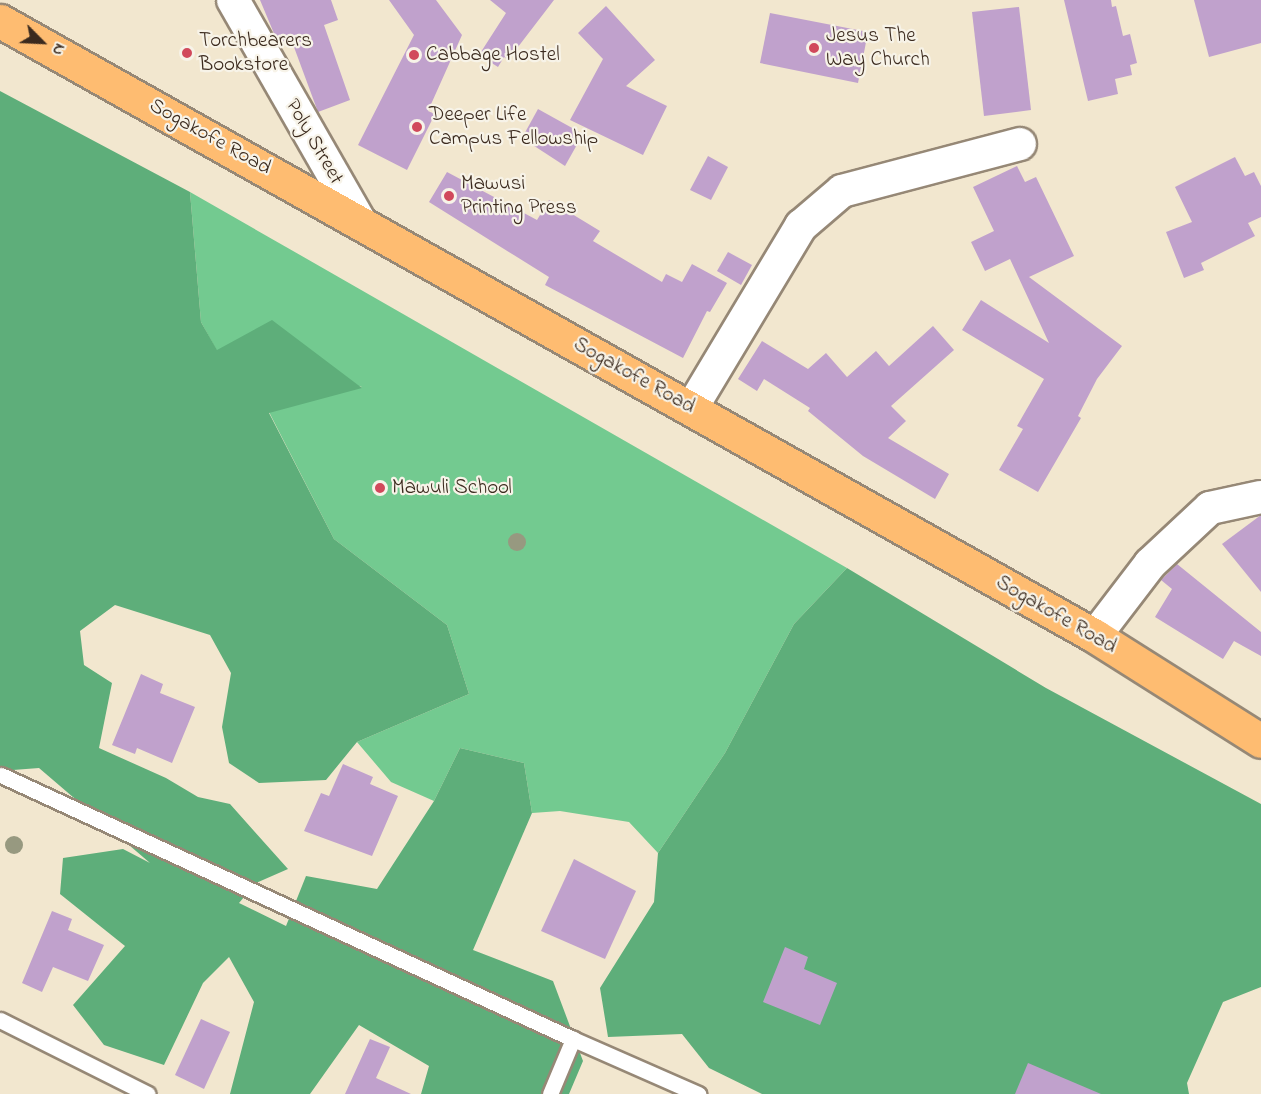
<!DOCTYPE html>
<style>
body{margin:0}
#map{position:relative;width:1261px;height:1094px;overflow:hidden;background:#f2e7cf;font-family:"Indie Flower",sans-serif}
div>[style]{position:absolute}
.green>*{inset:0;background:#73ca90}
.forest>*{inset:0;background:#5eae7a}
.building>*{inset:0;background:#c0a1cc}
.roads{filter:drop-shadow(2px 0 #968876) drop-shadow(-2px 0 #968876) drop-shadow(0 2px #968876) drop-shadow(0 -2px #968876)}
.lane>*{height:15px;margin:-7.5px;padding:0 7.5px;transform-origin:7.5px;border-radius:7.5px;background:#fff}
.street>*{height:32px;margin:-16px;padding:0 16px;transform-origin:16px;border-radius:16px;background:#fff}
.primary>*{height:33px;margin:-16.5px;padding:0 16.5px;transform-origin:16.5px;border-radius:16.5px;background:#febc71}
.trees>*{width:18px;height:18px;margin:-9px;border-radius:50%;background:#979980}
.dots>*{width:16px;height:16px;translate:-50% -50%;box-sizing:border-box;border:3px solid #f7f3e8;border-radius:50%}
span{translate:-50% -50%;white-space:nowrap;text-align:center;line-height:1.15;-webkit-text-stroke:4.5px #f7f3e8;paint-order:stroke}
.poi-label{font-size:21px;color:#3b2a1e}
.left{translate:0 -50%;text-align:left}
.street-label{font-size:21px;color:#3b2a1e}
.north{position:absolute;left:12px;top:12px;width:60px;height:60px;-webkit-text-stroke:4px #f7f3e8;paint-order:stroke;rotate:114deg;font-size:16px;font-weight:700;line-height:24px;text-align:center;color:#3b2a1e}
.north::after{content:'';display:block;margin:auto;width:21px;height:27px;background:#3b2a1e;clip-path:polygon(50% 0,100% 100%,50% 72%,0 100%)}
</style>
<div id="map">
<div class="green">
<div style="clip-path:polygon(190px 192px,847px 568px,794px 624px,725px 753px,658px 853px,629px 822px,560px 811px,532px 813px,524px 763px,460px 748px,434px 801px,391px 782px,357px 742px,469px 694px,447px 625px,334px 539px,269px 412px,362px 387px,217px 351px,201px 322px)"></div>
</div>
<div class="forest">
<div style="clip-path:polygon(0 91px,190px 192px,201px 322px,217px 350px,272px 320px,362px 388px,269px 413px,334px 539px,447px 625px,469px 694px,357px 742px,326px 780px,259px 783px,229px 763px,222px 727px,231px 673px,210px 635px,115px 605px,80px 631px,84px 665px,112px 683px,99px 748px,166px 778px,198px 797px,230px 804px,288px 869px,256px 883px,239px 903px,286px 926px,306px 876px,377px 889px,434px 801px,460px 748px,524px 763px,532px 813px,473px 950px,553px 981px,583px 1061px,569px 1094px,421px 1094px,429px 1066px,359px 1025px,310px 1094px,230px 1094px,254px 1002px,229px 957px,203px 983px,164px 1065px,104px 1045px,73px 1005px,125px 946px,60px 894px,63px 858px,123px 849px,150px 863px,39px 768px,0 771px)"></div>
<div style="clip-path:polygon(847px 568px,1046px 688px,1261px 804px,1261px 987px,1223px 1002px,1187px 1083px,1189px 1094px,762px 1094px,709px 1068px,682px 1034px,608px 1037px,600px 988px,654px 902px,658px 853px,725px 753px,794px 624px)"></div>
</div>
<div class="building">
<div style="clip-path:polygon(260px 0,331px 0,338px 20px,324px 25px,350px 100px,318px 112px,291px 39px,278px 43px)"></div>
<div style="clip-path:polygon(389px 0,436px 0,462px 35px,428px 111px,435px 114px,407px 170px,358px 145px,414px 35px)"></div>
<div style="clip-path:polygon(490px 0,554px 0,508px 60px,504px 57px,498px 67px,479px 55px,506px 13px)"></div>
<div style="clip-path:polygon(1064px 0,1111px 0,1112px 7px,1116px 6px,1123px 36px,1130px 34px,1137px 63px,1130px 65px,1132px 75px,1115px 79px,1118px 94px,1088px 101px)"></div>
<div style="clip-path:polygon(1194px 0,1261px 0,1261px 43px,1209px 57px)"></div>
<div style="clip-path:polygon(606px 6px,655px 60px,626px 86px,667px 106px,643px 155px,570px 120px,603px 59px,578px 33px)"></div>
<div style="clip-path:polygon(1019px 7px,1031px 110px,984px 116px,972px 12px)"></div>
<div style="clip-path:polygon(770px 13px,868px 32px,858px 83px,760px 63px)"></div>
<div style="clip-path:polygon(538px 109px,583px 134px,565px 166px,522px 138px)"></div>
<div style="clip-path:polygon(708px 156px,728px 167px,711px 200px,690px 190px)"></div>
<div style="clip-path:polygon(1235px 157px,1245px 176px,1254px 172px,1261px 186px,1261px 217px,1248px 223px,1255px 236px,1201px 263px,1204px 270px,1184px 278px,1166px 232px,1192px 222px,1175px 187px)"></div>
<div style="clip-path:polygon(1017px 166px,1025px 182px,1036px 177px,1074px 256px,1029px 277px,1122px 346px,1097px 379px,1078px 416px,1081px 418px,1038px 492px,999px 470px,1023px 429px,1017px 426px,1044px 379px,962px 330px,981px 300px,1049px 343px,1010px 259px,985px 271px,971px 242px,994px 231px,973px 187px)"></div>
<div style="clip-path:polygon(447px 172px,537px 220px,549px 200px,600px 231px,593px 241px,662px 282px,666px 274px,682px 282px,692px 264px,727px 283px,710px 312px,707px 311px,683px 358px,545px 285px,549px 277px,429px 202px)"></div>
<div style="clip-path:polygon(728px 252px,752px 265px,741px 285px,717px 271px)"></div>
<div style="clip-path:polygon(933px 326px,954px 350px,891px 406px,906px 421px,888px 438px,949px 474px,935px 499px,863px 456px,808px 411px,810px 408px,764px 379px,757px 391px,738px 379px,762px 341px,808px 369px,826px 353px,847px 377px,876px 351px,889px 366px)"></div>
<div style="clip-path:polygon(1261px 515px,1261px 592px,1222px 544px)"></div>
<div style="clip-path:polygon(1177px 564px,1261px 632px,1261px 656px,1234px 641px,1223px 659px,1155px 617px,1172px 589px,1161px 580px)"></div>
<div style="clip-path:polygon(141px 674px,163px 684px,160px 693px,195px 707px,172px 763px,137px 748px,135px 754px,112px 745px)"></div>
<div style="clip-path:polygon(343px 764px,373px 777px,370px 784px,398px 796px,372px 856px,304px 831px,321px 793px,329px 796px)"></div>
<div style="clip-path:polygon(574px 859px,636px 891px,605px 959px,541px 931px)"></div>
<div style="clip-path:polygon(52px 911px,72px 919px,68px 930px,104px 945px,88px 981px,53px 967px,42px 992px,22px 983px)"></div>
<div style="clip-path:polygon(785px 947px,808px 957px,804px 969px,837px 983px,820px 1025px,763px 1002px)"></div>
<div style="clip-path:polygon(201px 1019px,230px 1032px,204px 1089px,175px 1075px)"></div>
<div style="clip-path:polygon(370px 1039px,390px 1047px,376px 1078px,411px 1094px,345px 1094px)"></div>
<div style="clip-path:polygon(1028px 1063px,1101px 1094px,1015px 1094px)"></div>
</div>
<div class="roads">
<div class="lane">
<div style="left:1px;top:775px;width:630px;rotate:24.78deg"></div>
<div style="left:0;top:1020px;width:165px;rotate:26.6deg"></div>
<div style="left:550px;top:1094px;width:60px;rotate:-67.3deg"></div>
<div style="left:573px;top:1039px;width:137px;rotate:23.7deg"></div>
</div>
<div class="street">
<div style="left:233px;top:0;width:256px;rotate:60.2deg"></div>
<div style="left:691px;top:409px;width:214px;rotate:-59deg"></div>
<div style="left:801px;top:226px;width:54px;rotate:-40.5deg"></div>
<div style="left:842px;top:191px;width:184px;rotate:-14.8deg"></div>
<div style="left:1095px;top:636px;width:91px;rotate:-52.6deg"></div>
<div style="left:1150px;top:564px;width:82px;rotate:-43deg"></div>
<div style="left:1210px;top:508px;width:52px;rotate:-12.2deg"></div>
</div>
<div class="primary">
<div style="left:0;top:21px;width:1256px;rotate:29.32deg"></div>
<div style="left:1095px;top:636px;width:196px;rotate:32.3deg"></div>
</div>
</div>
<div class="trees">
<div style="left:517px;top:542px"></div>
<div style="left:14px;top:845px"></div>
</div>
<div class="dots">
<div style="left:814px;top:48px;background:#d1495b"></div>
<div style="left:187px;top:53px;background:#d1495b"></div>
<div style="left:414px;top:55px;background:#d1495b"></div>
<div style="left:417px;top:127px;background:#d1495b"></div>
<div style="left:449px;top:196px;background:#d1495b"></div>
<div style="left:380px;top:488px;background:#d1495b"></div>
</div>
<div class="poi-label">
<span class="left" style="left:826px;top:48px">Jesus The<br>Way Church</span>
<span class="left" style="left:199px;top:53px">Torchbearers<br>Bookstore</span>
<span class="left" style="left:426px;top:55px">Cabbage Hostel</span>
<span class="left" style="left:429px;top:127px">Deeper Life<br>Campus Fellowship</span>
<span class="left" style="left:461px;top:196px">Mawusi<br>Printing Press</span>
<span class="left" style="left:392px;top:488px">Mawuli School</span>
</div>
<div class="street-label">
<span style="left:210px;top:137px;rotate:29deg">Sogakofe Road</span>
<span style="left:314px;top:142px;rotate:60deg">Poly Street</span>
<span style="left:634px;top:376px;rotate:29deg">Sogakofe Road</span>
<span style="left:1056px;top:615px;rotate:30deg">Sogakofe Road</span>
</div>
<div class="north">N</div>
</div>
